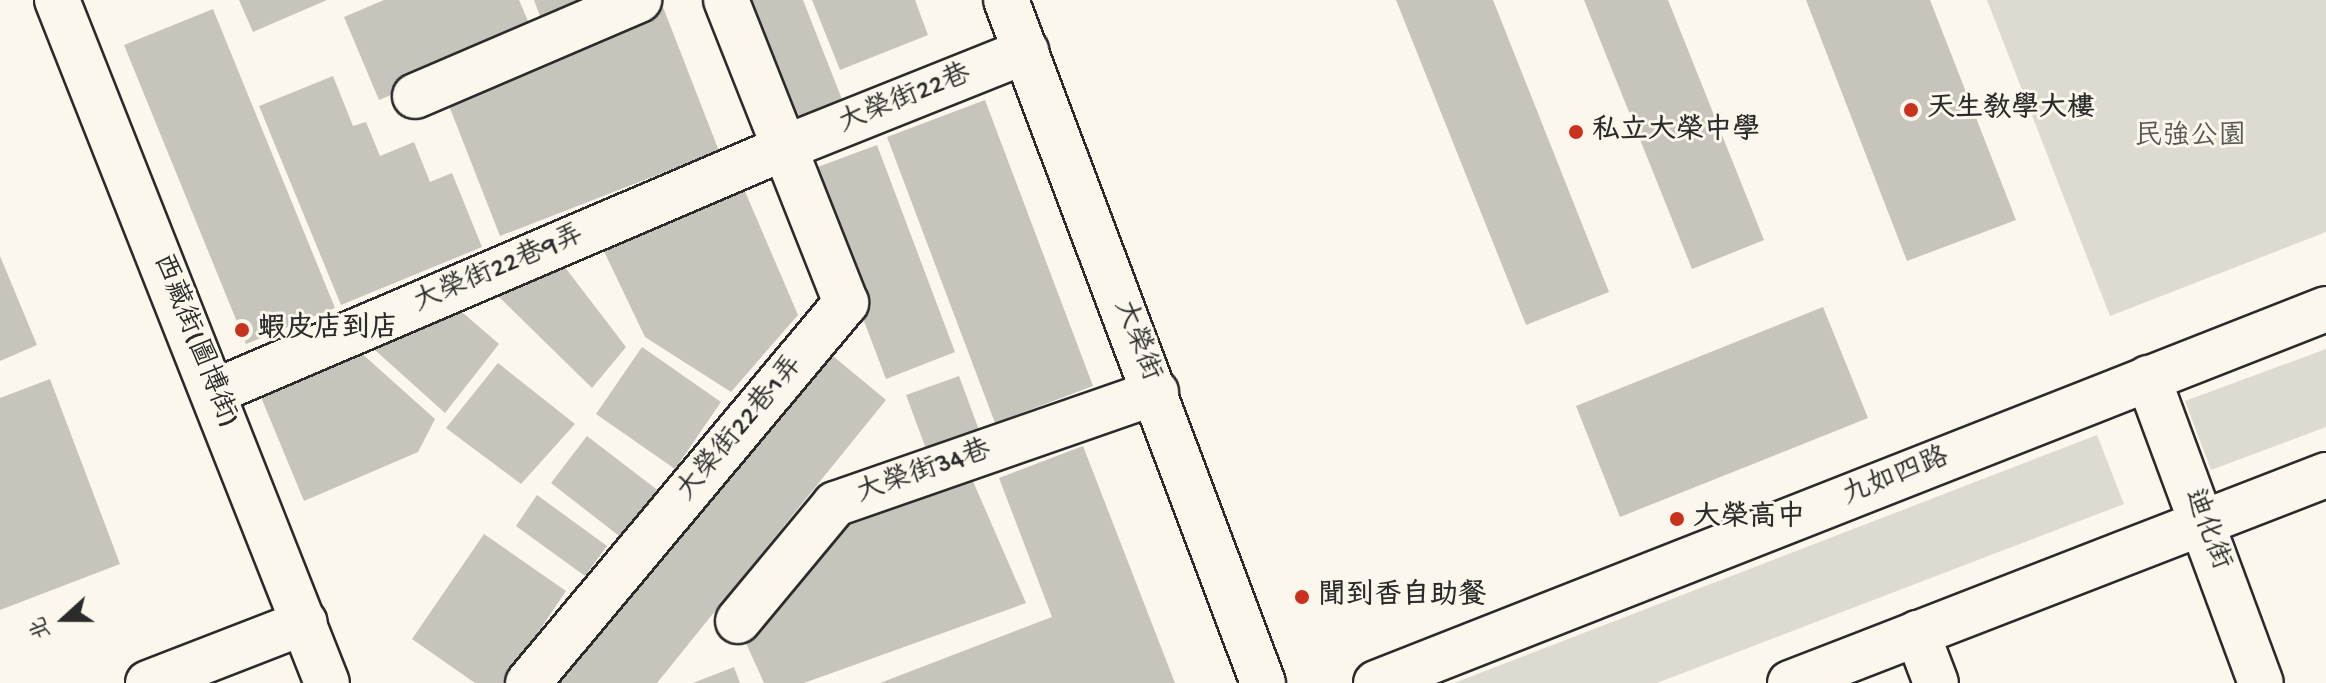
<!DOCTYPE html>
<meta charset="utf-8">
<style>
body{margin:0}
#map{position:relative;width:2326px;height:683px;overflow:hidden;background:#fbf7ec;font-family:"Gochi Hand","LXGW WenKai TC",sans-serif}
div>[style]{position:absolute}
.green>*{inset:0;background:#dddad0}
.building>*{inset:0;background:#c7c4bc}
.roads{filter:drop-shadow(2px 0 #2b2b2b) drop-shadow(-2px 0 #2b2b2b) drop-shadow(0 2px #2b2b2b) drop-shadow(0 -2px #2b2b2b)}
.minor>*{height:44px;margin:-22px;padding:0 22px;transform-origin:22px;border-radius:22px;background:#fbf7ec}
.dots>*{width:22px;height:22px;translate:-50% -50%;box-sizing:border-box;border:4px solid #fbf7ec;border-radius:50%}
span{translate:-50% -50%;white-space:nowrap;text-align:center;line-height:1.15;-webkit-text-stroke:6px #fbf7ec;paint-order:stroke}
.street-label{font-size:28px;color:#2b2b2b}
.poi-label{font-size:28px;color:#2b2b2b;font-weight:700}
.left{translate:0 -50%;text-align:left}
.park-label{font-size:28px;color:#585754}
.north{position:absolute;left:24px;top:579px;width:80px;height:80px;-webkit-text-stroke:6px #fbf7ec;paint-order:stroke;rotate:249deg;font-size:22px;font-weight:700;line-height:32px;text-align:center;color:#2b2b2b}
.north::after{content:'';display:block;margin:auto;width:28px;height:36px;background:#2b2b2b;clip-path:polygon(50% 0,100% 100%,50% 72%,0 100%)}
</style>
<div id="map">
<div class="green">
<div style="clip-path:polygon(1987px 0,2326px 0,2326px 232px,2110px 316px)"></div>
<div style="clip-path:polygon(2326px 349px,2326px 427px,2211px 470px,2185px 401px)"></div>
<div style="clip-path:polygon(2097px 435px,2124px 504px,1657px 683px,1454px 683px)"></div>
</div>
<div class="building">
<div style="clip-path:polygon(239px 0,327px 0,253px 32px)"></div>
<div style="clip-path:polygon(384px 0,519px 0,534px 35px,379px 100px,344px 17px)"></div>
<div style="clip-path:polygon(534px 0,614px 0,544px 27px)"></div>
<div style="clip-path:polygon(726px 0,803px 0,845px 107px,779px 133px)"></div>
<div style="clip-path:polygon(812px 0,915px 0,928px 35px,840px 70px)"></div>
<div style="clip-path:polygon(1396px 0,1493px 0,1609px 292px,1526px 325px)"></div>
<div style="clip-path:polygon(1584px 0,1668px 0,1764px 240px,1692px 269px)"></div>
<div style="clip-path:polygon(1806px 0,1930px 0,2016px 220px,1907px 261px)"></div>
<div style="clip-path:polygon(663px 7px,719px 151px,500px 236px,444px 93px)"></div>
<div style="clip-path:polygon(213px 9px,335px 308px,246px 344px,124px 45px)"></div>
<div style="clip-path:polygon(333px 76px,353px 126px,366px 122px,380px 156px,414px 142px,430px 182px,452px 173px,482px 247px,341px 305px,259px 106px)"></div>
<div style="clip-path:polygon(985px 100px,1093px 386px,995px 423px,887px 137px)"></div>
<div style="clip-path:polygon(877px 145px,955px 352px,886px 379px,807px 171px)"></div>
<div style="clip-path:polygon(744px 189px,798px 315px,731px 392px,645px 337px,601px 245px)"></div>
<div style="clip-path:polygon(0 256px,37px 345px,0 361px)"></div>
<div style="clip-path:polygon(564px 266px,626px 347px,592px 388px,496px 294px)"></div>
<div style="clip-path:polygon(455px 306px,499px 344px,445px 413px,366px 342px)"></div>
<div style="clip-path:polygon(1823px 307px,1868px 418px,1620px 517px,1576px 406px)"></div>
<div style="clip-path:polygon(642px 347px,721px 402px,675px 469px,596px 414px)"></div>
<div style="clip-path:polygon(359px 351px,435px 419px,418px 452px,304px 501px,258px 390px)"></div>
<div style="clip-path:polygon(827px 351px,886px 400px,800px 506px,657px 683px,558px 683px)"></div>
<div style="clip-path:polygon(498px 363px,575px 424px,521px 484px,446px 428px)"></div>
<div style="clip-path:polygon(959px 376px,982px 438px,929px 457px,906px 395px)"></div>
<div style="clip-path:polygon(50px 379px,120px 564px,0 610px,0 398px)"></div>
<div style="clip-path:polygon(587px 436px,660px 492px,623px 539px,551px 483px)"></div>
<div style="clip-path:polygon(1083px 446px,1175px 683px,880px 683px,1052px 617px,999px 478px)"></div>
<div style="clip-path:polygon(972px 479px,1026px 603px,804px 683px,764px 683px,741px 632px,831px 532px)"></div>
<div style="clip-path:polygon(537px 495px,607px 546px,585px 576px,516px 526px)"></div>
<div style="clip-path:polygon(484px 534px,566px 591px,504px 683px,475px 683px,412px 639px)"></div>
<div style="clip-path:polygon(734px 667px,740px 683px,693px 683px)"></div>
</div>
<div class="roads">
<div class="minor">
<div style="left:57px;top:0;width:734px;rotate:68.43deg"></div>
<div style="left:1006px;top:0;width:730px;rotate:69.38deg"></div>
<div style="left:415px;top:96px;width:244px;rotate:-23.2deg"></div>
<div style="left:2148px;top:378px;width:325px;rotate:69.7deg"></div>
<div style="left:214px;top:392px;width:620px;rotate:-23.17deg"></div>
<div style="left:784px;top:148px;width:261px;rotate:-21.8deg"></div>
<div style="left:738px;top:621px;width:152px;rotate:-50.3deg"></div>
<div style="left:835px;top:504px;width:340px;rotate:-19.2deg"></div>
<div style="left:1917px;top:633px;width:53px;rotate:69.2deg"></div>
<div style="left:148px;top:683px;width:168px;rotate:-21.2deg"></div>
<div style="left:528px;top:683px;width:496px;rotate:-50.1deg"></div>
<div style="left:846px;top:303px;width:326px;rotate:-111.6deg"></div>
<div style="left:1376px;top:683px;width:1021px;rotate:-21.49deg"></div>
<div style="left:1790px;top:683px;width:575px;rotate:-21.21deg"></div>
</div>
</div>
<div class="dots">
<div style="left:1911px;top:110px;background:#c8321e"></div>
<div style="left:1576px;top:132px;background:#c8321e"></div>
<div style="left:242px;top:330px;background:#c8321e"></div>
<div style="left:1677px;top:519px;background:#c8321e"></div>
<div style="left:1302px;top:597px;background:#c8321e"></div>
</div>
<div class="street-label">
<span style="left:905px;top:100px;rotate:-22deg">大榮街22巷</span>
<span style="left:499px;top:270px;rotate:-23deg">大榮街22巷9弄</span>
<span style="left:194px;top:341px;rotate:68deg">西藏街(圖博街)</span>
<span style="left:1136px;top:341px;rotate:69deg">大榮街</span>
<span style="left:741px;top:429px;rotate:-50deg">大榮街22巷1弄</span>
<span style="left:924px;top:473px;rotate:-19deg">大榮街34巷</span>
<span style="left:1896px;top:478px;rotate:-22deg">九如四路</span>
<span style="left:2206px;top:530px;rotate:69deg">迪化街</span>
</div>
<div class="poi-label">
<span class="left" style="left:1927px;top:110px">天生教學大樓</span>
<span class="left" style="left:1592px;top:132px">私立大榮中學</span>
<span class="left" style="left:258px;top:330px">蝦皮店到店</span>
<span class="left" style="left:1693px;top:519px">大榮高中</span>
<span class="left" style="left:1318px;top:597px">聞到香自助餐</span>
</div>
<div class="park-label">
<span style="left:2190px;top:138px">民強公園</span>
</div>
<div class="north">北</div>
</div>
